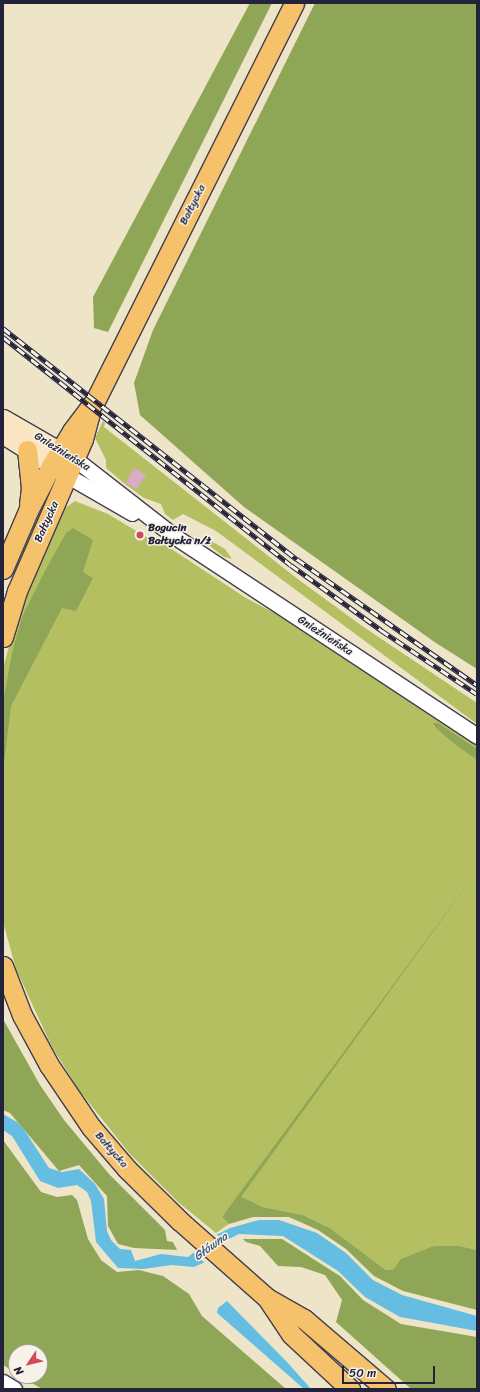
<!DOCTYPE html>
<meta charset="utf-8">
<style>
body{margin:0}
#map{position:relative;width:480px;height:1392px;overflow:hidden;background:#eee5c9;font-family:Sriracha,sans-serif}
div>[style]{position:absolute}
.green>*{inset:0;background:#b4bf61}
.forest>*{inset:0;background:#8fa657}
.water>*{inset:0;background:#65bee2}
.pier>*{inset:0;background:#eee5c9}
.building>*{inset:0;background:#daabc5}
.roads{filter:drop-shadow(1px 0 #413f50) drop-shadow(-1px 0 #413f50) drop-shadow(0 1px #413f50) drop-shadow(0 -1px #413f50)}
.tertiary>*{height:15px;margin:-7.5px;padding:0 7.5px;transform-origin:7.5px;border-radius:7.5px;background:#fff}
.secondary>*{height:17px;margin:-8.5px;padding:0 8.5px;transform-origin:8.5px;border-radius:8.5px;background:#fbe6c4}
.primary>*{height:19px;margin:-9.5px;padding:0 9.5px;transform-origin:9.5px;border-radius:9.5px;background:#f5c16b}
.rail>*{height:4.5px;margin-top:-2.25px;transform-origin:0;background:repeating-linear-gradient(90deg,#f7f3e8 0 9px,#22223b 0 18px);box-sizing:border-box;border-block:1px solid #22223b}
.dots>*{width:11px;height:11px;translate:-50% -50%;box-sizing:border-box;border:2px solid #f7f3e8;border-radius:50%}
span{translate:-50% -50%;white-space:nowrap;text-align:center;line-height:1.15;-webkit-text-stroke:3px #f7f3e8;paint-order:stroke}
.street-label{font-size:11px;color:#22223b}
.poi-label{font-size:11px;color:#22223b;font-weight:700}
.left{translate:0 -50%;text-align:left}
.water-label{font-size:12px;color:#395975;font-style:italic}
.frame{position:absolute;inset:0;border:4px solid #22223b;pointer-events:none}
.north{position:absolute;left:8px;top:1344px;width:40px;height:40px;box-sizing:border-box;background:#f7f3e8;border:1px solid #a29fa3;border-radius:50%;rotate:235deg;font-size:11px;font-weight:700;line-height:16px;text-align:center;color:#22223b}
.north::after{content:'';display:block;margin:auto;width:14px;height:18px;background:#d1495b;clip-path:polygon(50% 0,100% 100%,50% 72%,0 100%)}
.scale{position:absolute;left:342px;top:1366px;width:93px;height:18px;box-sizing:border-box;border:2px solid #22223b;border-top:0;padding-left:5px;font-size:12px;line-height:14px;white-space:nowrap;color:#22223b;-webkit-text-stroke:3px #f7f3e8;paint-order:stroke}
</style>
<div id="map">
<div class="green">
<div style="clip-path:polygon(103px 421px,105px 423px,104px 427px,299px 580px,365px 628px,477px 703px,477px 724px,216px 531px,183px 514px,173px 520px,165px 514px,161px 504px,144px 498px,125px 484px,106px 468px,106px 460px,95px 438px)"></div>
<div style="clip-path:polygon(75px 501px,108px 514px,148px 538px,150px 535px,246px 598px,290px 621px,477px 743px,477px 1250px,460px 1246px,434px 1246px,394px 1269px,386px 1270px,330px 1228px,303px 1215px,263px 1207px,241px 1198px,241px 1194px,222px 1217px,229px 1224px,216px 1233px,178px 1202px,130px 1154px,78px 1089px,51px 1045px,16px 969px,3px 922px,3px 669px,19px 608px,62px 510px)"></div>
<div style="clip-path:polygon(200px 538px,206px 538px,225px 549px,232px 559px,224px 557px)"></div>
</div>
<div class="forest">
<div style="clip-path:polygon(250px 3px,272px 3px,108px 332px,94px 328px,93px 297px)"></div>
<div style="clip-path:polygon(315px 3px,477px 3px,477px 669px,436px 643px,244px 507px,140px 415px,134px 383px,153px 330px)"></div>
<div style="clip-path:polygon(73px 528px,93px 540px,83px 572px,93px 578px,76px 611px,62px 608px,11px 706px,3px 771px,3px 703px,12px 653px,22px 617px,46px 569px,66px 533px)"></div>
<div style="clip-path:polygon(433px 723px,438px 723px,477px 749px,477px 760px,452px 742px,436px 728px)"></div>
<div style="clip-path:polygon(477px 871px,241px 1197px,263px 1207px,303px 1215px,330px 1228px,386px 1270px,394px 1269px,401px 1259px,434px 1246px,460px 1246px,477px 1250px,477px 1310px,403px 1291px,374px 1276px,346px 1249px,318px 1230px,289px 1217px,253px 1217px,229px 1224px,222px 1217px)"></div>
<div style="clip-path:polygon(3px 1019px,40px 1085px,64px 1120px,109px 1174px,165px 1230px,167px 1241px,173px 1242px,177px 1250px,134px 1248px,118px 1244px,108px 1226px,107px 1196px,79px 1165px,59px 1171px,10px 1113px,3px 1110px)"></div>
<div style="clip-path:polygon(3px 1140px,41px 1192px,57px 1197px,72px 1195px,77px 1200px,88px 1239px,101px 1260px,117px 1272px,139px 1270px,163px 1276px,189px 1294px,202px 1316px,286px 1389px,42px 1389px,20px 1376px,40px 1376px,40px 1352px,16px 1352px,16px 1373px,3px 1365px)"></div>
<div style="clip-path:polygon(243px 1239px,282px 1239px,340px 1276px,363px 1300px,401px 1324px,477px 1337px,477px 1389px,411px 1389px,336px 1322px,342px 1300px,325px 1275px,301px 1267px,278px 1266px,260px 1246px,246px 1242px)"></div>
</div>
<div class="water">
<div style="clip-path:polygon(3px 1114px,17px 1122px,23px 1128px,49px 1168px,62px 1172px,79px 1169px,95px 1184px,104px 1199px,107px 1231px,111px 1240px,120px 1249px,131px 1250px,135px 1261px,161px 1254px,188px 1257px,216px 1235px,230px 1228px,259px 1220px,279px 1220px,317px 1233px,346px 1253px,373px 1280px,402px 1295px,477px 1316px,477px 1331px,400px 1317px,365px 1297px,338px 1271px,283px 1236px,239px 1234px,223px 1242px,205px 1262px,194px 1267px,172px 1265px,143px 1269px,118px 1268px,96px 1242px,91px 1201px,87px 1192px,77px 1185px,58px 1188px,40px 1181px,12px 1136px,3px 1130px)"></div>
<div style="clip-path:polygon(227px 1301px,287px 1362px,311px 1389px,304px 1389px,217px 1313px,218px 1308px)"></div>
</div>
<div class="pier">
<div style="clip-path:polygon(215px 1233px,226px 1243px,206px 1264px,193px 1252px)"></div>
</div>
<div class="building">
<div style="clip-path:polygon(134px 468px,146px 475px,137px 489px,126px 483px)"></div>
</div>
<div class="roads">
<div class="tertiary">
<div style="left:75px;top:459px;width:125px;rotate:37.9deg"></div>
<div style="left:174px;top:536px;width:363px;rotate:33.4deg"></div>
<div style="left:68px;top:476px;width:74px;rotate:30deg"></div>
<div style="left:3px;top:1382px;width:13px;rotate:32deg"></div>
</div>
<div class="secondary">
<div style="left:3px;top:418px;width:78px;rotate:29.8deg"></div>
<div style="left:3px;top:435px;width:70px;rotate:32.1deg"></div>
</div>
<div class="primary">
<div style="left:27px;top:450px;width:38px;rotate:84deg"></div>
<div style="left:31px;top:488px;width:16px;rotate:97deg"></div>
<div style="left:3px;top:569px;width:63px;rotate:-66.7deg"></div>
<div style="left:28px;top:511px;width:51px;rotate:-62.9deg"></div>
<div style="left:51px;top:466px;width:41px;rotate:-59deg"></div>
<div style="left:72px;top:431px;width:38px;rotate:-53deg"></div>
<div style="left:95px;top:401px;width:445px;rotate:-63.4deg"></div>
<div style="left:3px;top:637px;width:48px;rotate:-73.1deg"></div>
<div style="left:17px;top:591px;width:166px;rotate:-66.5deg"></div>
<div style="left:83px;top:439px;width:28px;rotate:-75deg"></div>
<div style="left:3px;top:966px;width:53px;rotate:68.8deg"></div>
<div style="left:22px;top:1015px;width:57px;rotate:61.6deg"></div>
<div style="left:49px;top:1065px;width:75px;rotate:55.9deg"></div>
<div style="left:91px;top:1127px;width:55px;rotate:49.4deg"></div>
<div style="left:127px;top:1169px;width:74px;rotate:44.5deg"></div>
<div style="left:180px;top:1221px;width:116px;rotate:41.5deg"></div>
<div style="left:267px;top:1298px;width:43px;rotate:29.6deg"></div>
<div style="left:304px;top:1319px;width:108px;rotate:40.5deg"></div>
<div style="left:267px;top:1298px;width:43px;rotate:56.3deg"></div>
<div style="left:291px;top:1334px;width:81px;rotate:43deg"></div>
</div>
</div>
<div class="rail">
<div style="left:3px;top:328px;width:374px;rotate:38.2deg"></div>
<div style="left:297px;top:559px;width:220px;rotate:35deg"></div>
<div style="left:3px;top:337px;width:367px;rotate:38.4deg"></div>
<div style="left:291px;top:565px;width:111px;rotate:35.8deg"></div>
<div style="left:381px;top:630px;width:115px;rotate:33.7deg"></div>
</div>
<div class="dots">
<div style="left:140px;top:535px;background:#d1495b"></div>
</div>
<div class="street-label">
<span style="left:193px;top:205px;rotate:-63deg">Bałtycka</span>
<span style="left:62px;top:452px;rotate:32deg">Gnieźnieńska</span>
<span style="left:47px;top:522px;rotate:-66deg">Bałtycka</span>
<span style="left:325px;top:636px;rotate:33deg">Gnieźnieńska</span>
<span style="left:111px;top:1150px;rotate:49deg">Bałtycka</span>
</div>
<div class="poi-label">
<span class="left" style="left:148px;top:535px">Bogucin<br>Bałtycka n/ż</span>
</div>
<div class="water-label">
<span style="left:211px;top:1247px;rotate:-36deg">Główna</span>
</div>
<div class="frame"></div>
<div class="north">N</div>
<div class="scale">50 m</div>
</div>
